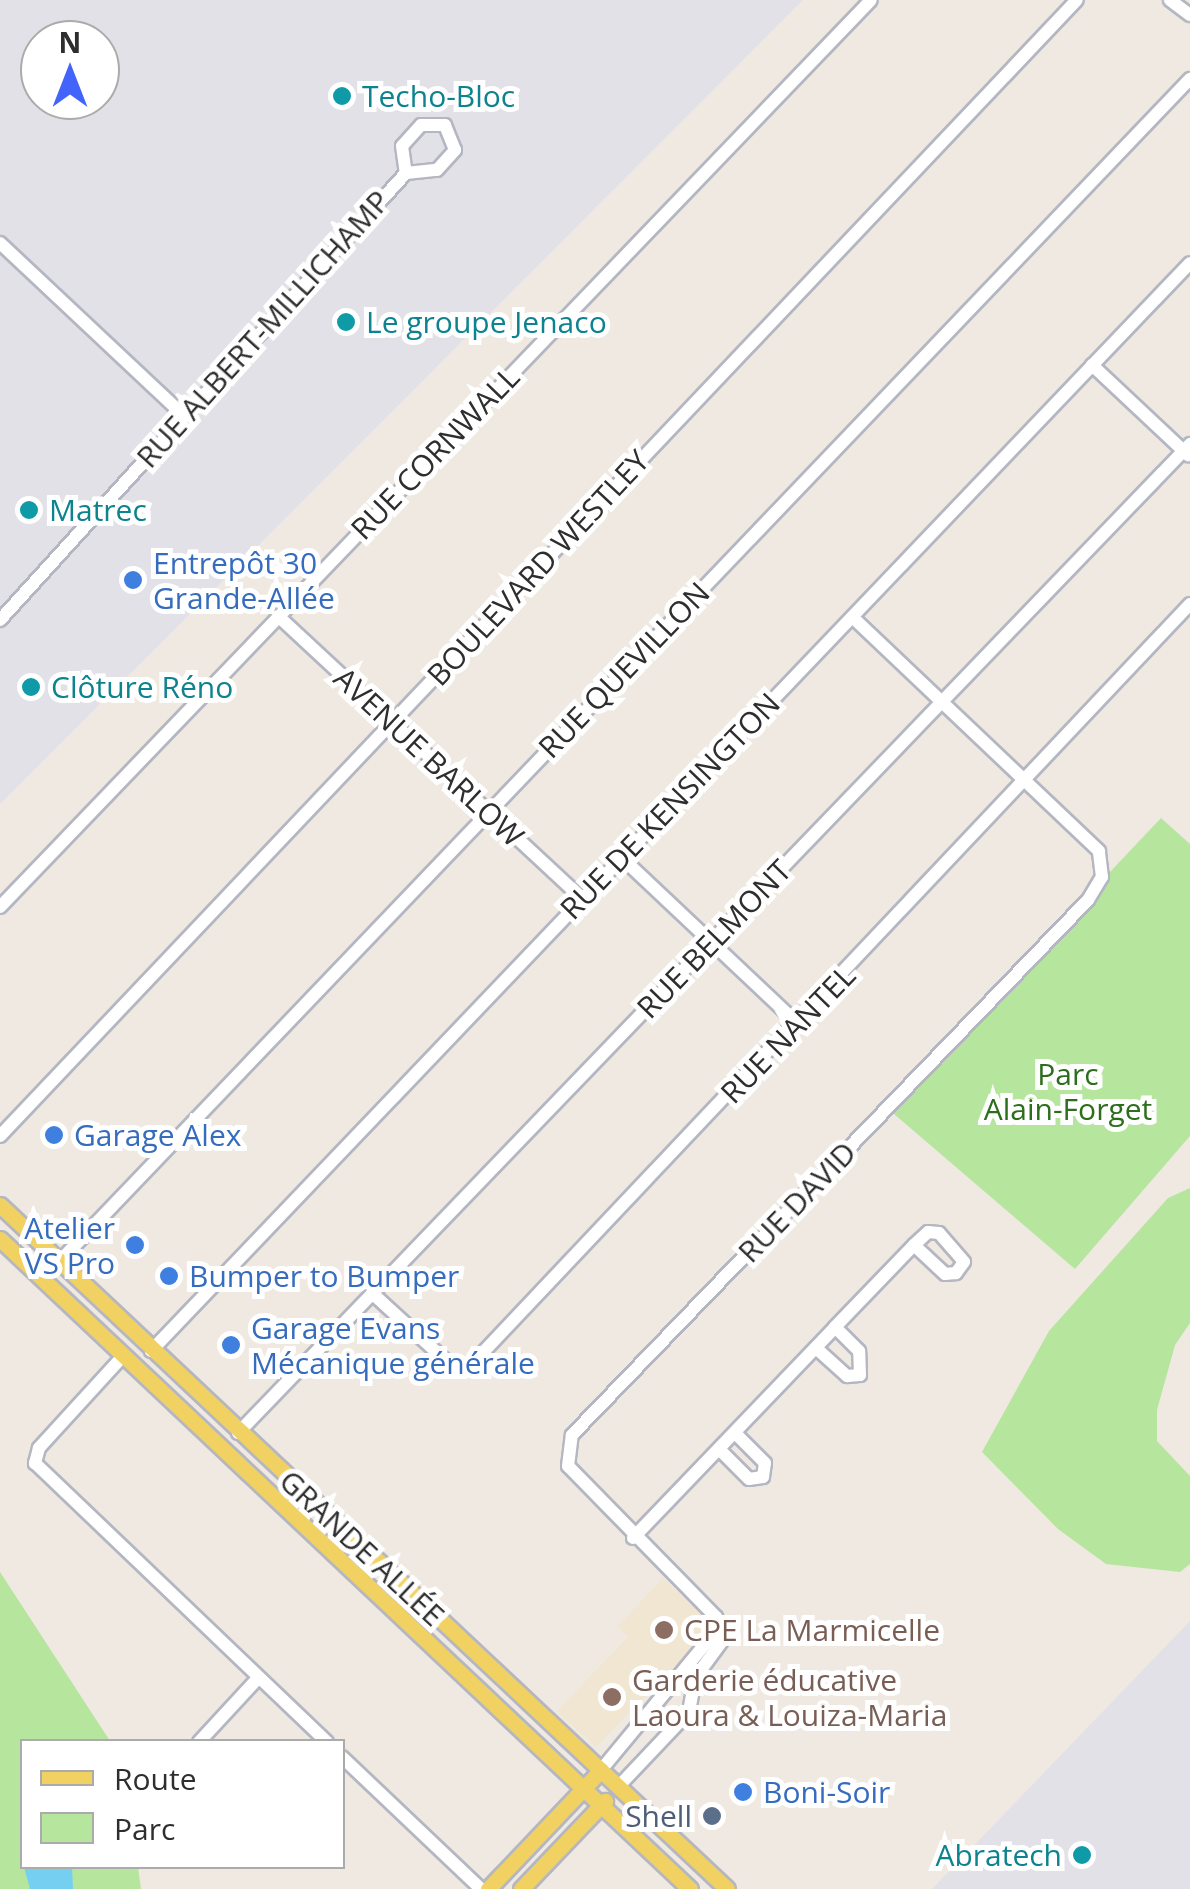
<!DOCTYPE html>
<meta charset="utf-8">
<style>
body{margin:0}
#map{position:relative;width:1190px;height:1889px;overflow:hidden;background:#efe9e1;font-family:"Open Sans",sans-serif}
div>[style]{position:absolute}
.industrial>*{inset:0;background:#e3e1e8}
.education>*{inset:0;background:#f0e6d1}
.green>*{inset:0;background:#b6e59e}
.water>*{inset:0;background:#75cff0}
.roads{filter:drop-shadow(2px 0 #b4b7c1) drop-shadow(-2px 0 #b4b7c1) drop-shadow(0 2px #b4b7c1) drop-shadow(0 -2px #b4b7c1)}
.minor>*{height:12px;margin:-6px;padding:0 6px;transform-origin:6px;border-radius:6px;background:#fff}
.major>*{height:15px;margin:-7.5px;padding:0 7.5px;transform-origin:7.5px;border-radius:7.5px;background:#f2d163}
.dots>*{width:28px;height:28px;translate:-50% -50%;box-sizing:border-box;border:5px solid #fff;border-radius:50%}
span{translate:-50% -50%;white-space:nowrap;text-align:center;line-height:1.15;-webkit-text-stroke:10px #fff;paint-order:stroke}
.culture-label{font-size:30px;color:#0d838f}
.left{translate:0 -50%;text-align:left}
.right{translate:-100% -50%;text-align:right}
.street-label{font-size:30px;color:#2e2e2e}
.shop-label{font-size:30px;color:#366cbe}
.park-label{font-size:30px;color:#2c6e1b}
.education-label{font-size:30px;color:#785e54}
.service-label{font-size:30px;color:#4e5e75}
.legend{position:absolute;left:20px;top:1739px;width:325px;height:130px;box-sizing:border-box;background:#fff;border:2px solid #ababab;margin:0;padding:12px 18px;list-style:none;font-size:30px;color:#2e2e2e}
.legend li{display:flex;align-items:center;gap:20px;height:50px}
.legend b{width:50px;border:2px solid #ababab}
.north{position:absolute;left:20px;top:20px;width:100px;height:100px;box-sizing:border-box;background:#fff;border:2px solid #ababab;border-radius:50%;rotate:0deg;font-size:28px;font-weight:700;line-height:40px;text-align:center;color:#2e2e2e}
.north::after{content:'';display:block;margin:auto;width:35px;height:45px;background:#4264fb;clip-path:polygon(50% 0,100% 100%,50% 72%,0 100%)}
</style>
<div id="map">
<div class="industrial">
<div style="clip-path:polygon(evenodd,0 0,803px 0,0 804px,0 0,40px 40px,100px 40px,100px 100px,40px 100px,40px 40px)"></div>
<div style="clip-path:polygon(1190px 1621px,1190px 1889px,932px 1889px)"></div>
</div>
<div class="education">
<div style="clip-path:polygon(663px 1578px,702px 1616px,708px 1633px,596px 1747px,557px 1711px,628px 1637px,618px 1626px)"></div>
</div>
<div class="green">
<div style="clip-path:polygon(1161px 818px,1190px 844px,1190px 1136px,1075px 1269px,887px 1108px)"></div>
<div style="clip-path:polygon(1190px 1188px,1190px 1323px,1175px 1345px,1157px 1410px,1157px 1441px,1190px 1476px,1190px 1564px,1180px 1572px,1106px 1564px,1058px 1529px,982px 1452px,1049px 1331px,1168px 1198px)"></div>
<div style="clip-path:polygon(0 1572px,110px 1741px,22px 1742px,22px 1866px,138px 1867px,141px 1889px,0 1889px)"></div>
</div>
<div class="water">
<div style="clip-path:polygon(24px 1867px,72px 1867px,73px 1889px,30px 1889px)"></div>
</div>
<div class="roads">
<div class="minor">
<div style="left:1170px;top:0;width:25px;rotate:37deg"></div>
<div style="left:0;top:243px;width:251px;rotate:43.2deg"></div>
<div style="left:1092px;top:365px;width:132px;rotate:43.2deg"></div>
<div style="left:278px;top:616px;width:414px;rotate:42.9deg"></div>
<div style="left:0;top:620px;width:604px;rotate:-47.75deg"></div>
<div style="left:406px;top:173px;width:31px;rotate:-6deg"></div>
<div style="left:437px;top:170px;width:27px;rotate:-48deg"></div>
<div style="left:455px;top:150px;width:27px;rotate:-112deg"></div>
<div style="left:445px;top:125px;width:24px;rotate:180deg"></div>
<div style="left:421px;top:125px;width:28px;rotate:132deg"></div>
<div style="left:402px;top:146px;width:27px;rotate:82deg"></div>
<div style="left:621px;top:857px;width:243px;rotate:43.3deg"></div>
<div style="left:0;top:907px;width:1257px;rotate:-46.16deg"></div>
<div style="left:0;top:1136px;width:1565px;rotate:-46.53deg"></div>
<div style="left:59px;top:1262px;width:1637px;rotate:-46.29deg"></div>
<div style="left:372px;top:1293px;width:115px;rotate:42.5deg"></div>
<div style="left:457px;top:1371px;width:18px;rotate:-27deg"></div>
<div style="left:473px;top:1363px;width:1044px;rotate:-46.63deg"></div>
<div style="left:816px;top:1348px;width:42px;rotate:42.1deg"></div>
<div style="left:847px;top:1376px;width:13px;rotate:-4deg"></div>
<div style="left:860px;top:1375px;width:24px;rotate:-92deg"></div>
<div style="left:859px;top:1351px;width:34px;rotate:-135deg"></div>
<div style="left:151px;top:1351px;width:1504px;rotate:-46.32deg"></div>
<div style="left:123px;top:1356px;width:125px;rotate:132.4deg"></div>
<div style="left:39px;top:1448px;width:16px;rotate:105deg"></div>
<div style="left:35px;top:1463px;width:404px;rotate:43.7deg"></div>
<div style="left:238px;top:1433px;width:1373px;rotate:-46.09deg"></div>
<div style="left:719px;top:1449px;width:42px;rotate:45deg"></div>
<div style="left:749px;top:1479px;width:14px;rotate:-8deg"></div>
<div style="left:763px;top:1477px;width:14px;rotate:-82deg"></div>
<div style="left:765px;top:1463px;width:42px;rotate:-135deg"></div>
<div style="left:633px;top:1538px;width:292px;rotate:-46.2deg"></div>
<div style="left:835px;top:1327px;width:114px;rotate:-46.1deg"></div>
<div style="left:914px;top:1245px;width:19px;rotate:-43deg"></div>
<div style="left:928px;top:1232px;width:11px;rotate:5deg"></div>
<div style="left:939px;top:1233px;width:38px;rotate:49deg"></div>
<div style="left:964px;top:1262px;width:14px;rotate:126deg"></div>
<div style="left:956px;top:1273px;width:11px;rotate:175deg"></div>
<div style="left:945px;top:1274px;width:42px;rotate:-136.9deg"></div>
<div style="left:199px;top:1742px;width:88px;rotate:-47.3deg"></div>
<div style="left:342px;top:1757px;width:192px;rotate:43.5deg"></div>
<div style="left:601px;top:1770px;width:187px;rotate:-50.4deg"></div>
<div style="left:618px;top:1787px;width:103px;rotate:-46.6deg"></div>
<div style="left:689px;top:1712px;width:35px;rotate:-80deg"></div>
<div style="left:695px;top:1678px;width:51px;rotate:-53.8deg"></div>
<div style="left:725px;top:1637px;width:22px;rotate:-114deg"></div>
<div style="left:716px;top:1617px;width:211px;rotate:-134.4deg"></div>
<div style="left:568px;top:1466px;width:31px;rotate:-83deg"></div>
<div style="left:572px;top:1435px;width:743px;rotate:-46.04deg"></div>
<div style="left:1088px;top:900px;width:27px;rotate:-59deg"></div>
<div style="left:1102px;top:877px;width:26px;rotate:-97deg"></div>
<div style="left:1099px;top:851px;width:340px;rotate:-136.5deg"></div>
</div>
<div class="major">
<div style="left:0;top:1205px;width:998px;rotate:43.25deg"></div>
<div style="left:0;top:1239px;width:948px;rotate:43.29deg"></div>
<div style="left:488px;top:1889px;width:164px;rotate:-46.5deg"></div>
<div style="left:521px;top:1889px;width:122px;rotate:-46.3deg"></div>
</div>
</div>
<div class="dots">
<div style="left:342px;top:96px;background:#0f9aa8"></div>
<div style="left:346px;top:322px;background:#0f9aa8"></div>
<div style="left:29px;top:510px;background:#0f9aa8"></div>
<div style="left:133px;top:580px;background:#3f7fe0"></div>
<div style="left:31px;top:687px;background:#0f9aa8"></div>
<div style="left:54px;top:1135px;background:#3f7fe0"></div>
<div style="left:135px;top:1245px;background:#3f7fe0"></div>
<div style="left:169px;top:1276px;background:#3f7fe0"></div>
<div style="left:231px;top:1345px;background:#3f7fe0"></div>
<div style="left:664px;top:1630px;background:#8d6e63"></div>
<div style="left:612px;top:1697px;background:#8d6e63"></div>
<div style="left:743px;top:1792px;background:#3f7fe0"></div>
<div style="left:712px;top:1816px;background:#5c6f8a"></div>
<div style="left:1082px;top:1855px;background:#0f9aa8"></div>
</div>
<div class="culture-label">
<span class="left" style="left:362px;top:96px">Techo-Bloc</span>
<span class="left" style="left:366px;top:322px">Le groupe Jenaco</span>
<span class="left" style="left:49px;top:510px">Matrec</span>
<span class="left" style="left:51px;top:687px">Clôture Réno</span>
<span class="right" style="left:1062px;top:1855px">Abratech</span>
</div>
<div class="street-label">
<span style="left:263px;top:329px;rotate:-48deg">RUE ALBERT-MILLICHAMP</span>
<span style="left:435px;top:453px;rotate:-46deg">RUE CORNWALL</span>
<span style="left:538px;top:568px;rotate:-47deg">BOULEVARD WESTLEY</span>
<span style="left:624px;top:670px;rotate:-46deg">RUE QUEVILLON</span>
<span style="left:429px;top:757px;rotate:43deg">AVENUE BARLOW</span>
<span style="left:670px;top:806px;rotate:-46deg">RUE DE KENSINGTON</span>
<span style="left:714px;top:939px;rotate:-46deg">RUE BELMONT</span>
<span style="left:788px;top:1034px;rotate:-46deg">RUE NANTEL</span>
<span style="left:797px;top:1202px;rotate:-46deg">RUE DAVID</span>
<span style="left:362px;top:1548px;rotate:43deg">GRANDE ALLÉE</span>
</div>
<div class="shop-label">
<span class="left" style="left:153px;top:580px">Entrepôt 30<br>Grande-Allée</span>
<span class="left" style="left:74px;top:1135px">Garage Alex</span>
<span class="right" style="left:115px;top:1245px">Atelier<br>VS Pro</span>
<span class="left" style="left:189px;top:1276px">Bumper to Bumper</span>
<span class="left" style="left:251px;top:1345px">Garage Evans<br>Mécanique générale</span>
<span class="left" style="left:763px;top:1792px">Boni-Soir</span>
</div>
<div class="park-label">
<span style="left:1068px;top:1091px">Parc<br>Alain-Forget</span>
</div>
<div class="education-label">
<span class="left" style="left:684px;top:1630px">CPE La Marmicelle</span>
<span class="left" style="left:632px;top:1697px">Garderie éducative<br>Laoura &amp; Louiza-Maria</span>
</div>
<div class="service-label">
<span class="right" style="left:692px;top:1816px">Shell</span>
</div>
<ul class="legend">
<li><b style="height:12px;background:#f2d163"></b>Route</li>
<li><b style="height:28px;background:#b6e59e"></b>Parc</li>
</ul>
<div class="north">N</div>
</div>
